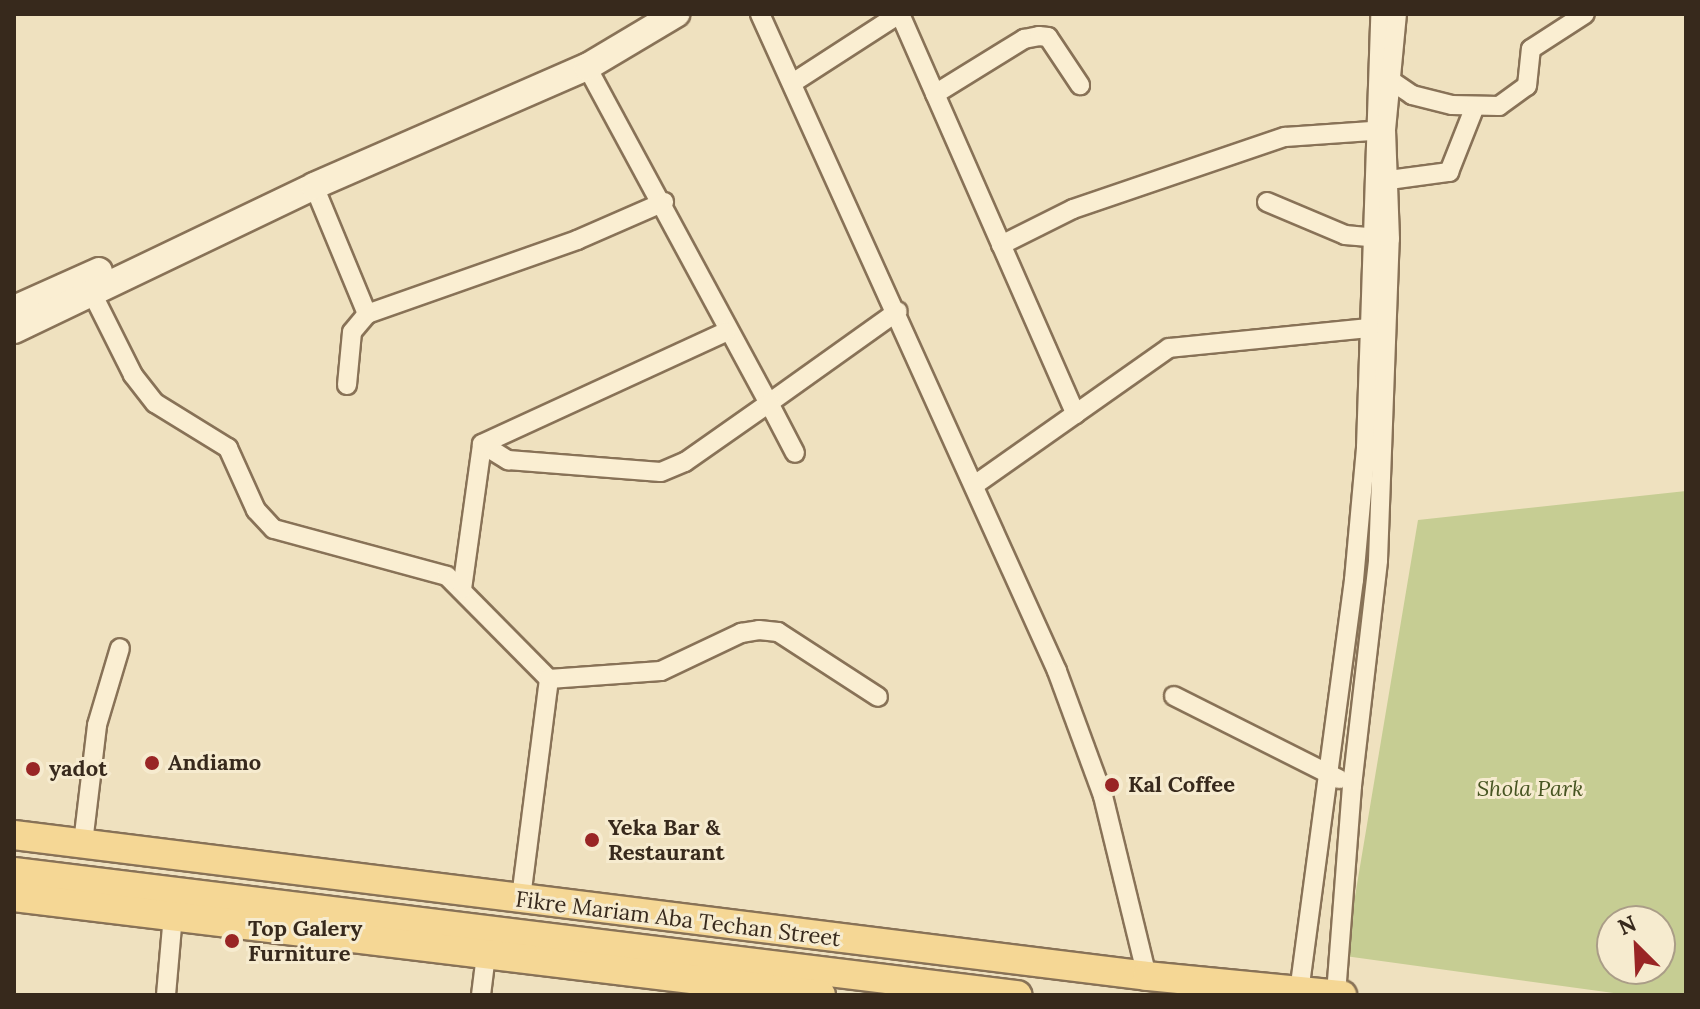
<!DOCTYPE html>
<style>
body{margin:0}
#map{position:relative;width:1700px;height:1009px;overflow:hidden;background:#efe1bf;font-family:Lora,serif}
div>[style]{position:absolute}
.green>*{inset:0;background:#c6cd93}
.roads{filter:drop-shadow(2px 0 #887257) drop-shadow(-2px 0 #887257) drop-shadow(0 2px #887257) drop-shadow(0 -2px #887257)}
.minor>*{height:18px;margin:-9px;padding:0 9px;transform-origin:9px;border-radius:9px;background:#faeed2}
.secondary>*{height:26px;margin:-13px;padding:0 13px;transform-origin:13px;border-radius:13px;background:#faeed2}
.primary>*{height:28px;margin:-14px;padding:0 14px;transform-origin:14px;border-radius:14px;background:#f5d795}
.dots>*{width:22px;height:22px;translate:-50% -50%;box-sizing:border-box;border:4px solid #f6ebcf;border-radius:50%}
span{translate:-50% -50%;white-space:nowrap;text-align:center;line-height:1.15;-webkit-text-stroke:6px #f6ebcf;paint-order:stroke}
.poi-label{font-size:22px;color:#37291c;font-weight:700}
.left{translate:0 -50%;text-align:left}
.park-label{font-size:22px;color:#475522;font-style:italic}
.street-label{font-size:22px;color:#37291c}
.frame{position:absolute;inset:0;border:16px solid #37291c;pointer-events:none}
.north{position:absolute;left:1596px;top:905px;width:80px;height:80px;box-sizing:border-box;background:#f6ebcf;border:2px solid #aa9d87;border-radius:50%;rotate:336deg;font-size:22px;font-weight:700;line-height:32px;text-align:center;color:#37291c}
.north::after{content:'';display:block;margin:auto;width:28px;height:36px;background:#992525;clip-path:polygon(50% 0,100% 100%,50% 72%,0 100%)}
</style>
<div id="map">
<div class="green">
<div style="clip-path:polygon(evenodd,1686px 491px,1686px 995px,1628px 995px,1345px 956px,1418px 520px,1686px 491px,1612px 921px,1660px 921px,1660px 969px,1612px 969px,1612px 921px)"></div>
</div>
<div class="roads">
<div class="minor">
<div style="left:760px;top:14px;width:721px;rotate:65.67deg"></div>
<div style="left:1057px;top:671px;width:133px;rotate:69.8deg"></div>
<div style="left:1103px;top:796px;width:185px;rotate:76.3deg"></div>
<div style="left:900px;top:14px;width:437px;rotate:66.3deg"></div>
<div style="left:587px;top:67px;width:382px;rotate:61.6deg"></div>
<div style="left:769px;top:403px;width:158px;rotate:-35.5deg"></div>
<div style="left:794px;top:82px;width:125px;rotate:-32.9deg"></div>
<div style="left:1393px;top:82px;width:23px;rotate:34deg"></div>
<div style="left:1412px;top:95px;width:41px;rotate:14deg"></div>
<div style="left:1452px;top:105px;width:47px;rotate:1.2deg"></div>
<div style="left:1499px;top:106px;width:34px;rotate:-36deg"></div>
<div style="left:1527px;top:86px;width:37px;rotate:-84deg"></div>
<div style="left:1531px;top:49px;width:64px;rotate:-32.9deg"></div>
<div style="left:935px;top:94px;width:105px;rotate:-31.7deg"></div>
<div style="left:1024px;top:39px;width:15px;rotate:-11deg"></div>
<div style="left:1039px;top:36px;width:9px;rotate:6deg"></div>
<div style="left:1048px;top:37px;width:58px;rotate:56.3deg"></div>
<div style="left:1389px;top:180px;width:61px;rotate:-7.6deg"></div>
<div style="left:1449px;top:172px;width:68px;rotate:-68.4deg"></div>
<div style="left:314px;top:186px;width:139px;rotate:67.5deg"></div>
<div style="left:367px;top:314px;width:223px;rotate:-19.4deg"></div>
<div style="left:577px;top:240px;width:95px;rotate:-23.6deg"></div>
<div style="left:1267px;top:202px;width:85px;rotate:22.9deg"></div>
<div style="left:1345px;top:235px;width:36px;rotate:5deg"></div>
<div style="left:1001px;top:245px;width:80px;rotate:-26.6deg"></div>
<div style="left:1073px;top:209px;width:224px;rotate:-18.8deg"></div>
<div style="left:1285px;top:137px;width:101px;rotate:-4deg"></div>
<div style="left:92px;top:293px;width:92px;rotate:63.4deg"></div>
<div style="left:133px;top:375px;width:36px;rotate:52deg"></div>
<div style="left:155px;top:403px;width:86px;rotate:31.7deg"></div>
<div style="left:228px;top:448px;width:68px;rotate:65.7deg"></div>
<div style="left:256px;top:510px;width:26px;rotate:47deg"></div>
<div style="left:274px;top:529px;width:179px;rotate:15.2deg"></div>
<div style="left:447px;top:576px;width:145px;rotate:45.3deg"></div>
<div style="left:549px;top:679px;width:222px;rotate:97.3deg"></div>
<div style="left:347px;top:385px;width:53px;rotate:-84.6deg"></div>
<div style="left:352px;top:332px;width:23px;rotate:-50deg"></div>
<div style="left:482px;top:444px;width:31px;rotate:32deg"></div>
<div style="left:508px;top:460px;width:153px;rotate:4.5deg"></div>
<div style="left:661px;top:472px;width:26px;rotate:-23deg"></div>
<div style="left:685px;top:462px;width:103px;rotate:-35.1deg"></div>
<div style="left:769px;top:403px;width:56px;rotate:62.5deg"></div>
<div style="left:976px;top:484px;width:236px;rotate:-35.2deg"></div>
<div style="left:1169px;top:348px;width:212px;rotate:-5.7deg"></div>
<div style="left:462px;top:589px;width:146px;rotate:-82.1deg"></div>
<div style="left:482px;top:444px;width:268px;rotate:-24.7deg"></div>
<div style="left:549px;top:679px;width:112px;rotate:-4.1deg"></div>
<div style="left:661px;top:671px;width:89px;rotate:-25.4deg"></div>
<div style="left:741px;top:633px;width:18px;rotate:-9deg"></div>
<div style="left:759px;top:630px;width:19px;rotate:6deg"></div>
<div style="left:778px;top:632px;width:119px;rotate:33deg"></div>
<div style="left:1174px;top:696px;width:185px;rotate:26.7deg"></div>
<div style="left:83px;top:843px;width:119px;rotate:-83.2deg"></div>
<div style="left:97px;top:725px;width:80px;rotate:-73.4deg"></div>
<div style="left:1299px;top:992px;width:416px;rotate:-82.4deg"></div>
<div style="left:1354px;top:580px;width:134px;rotate:-84.8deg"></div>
<div style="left:1366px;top:447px;width:433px;rotate:-88.1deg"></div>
<div style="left:1336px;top:994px;width:209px;rotate:-85.6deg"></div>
<div style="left:1352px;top:786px;width:227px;rotate:-83.4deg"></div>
<div style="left:1378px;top:560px;width:321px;rotate:-87.9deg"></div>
<div style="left:1390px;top:239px;width:109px;rotate:-92.1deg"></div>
<div style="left:1386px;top:130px;width:117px;rotate:-84.6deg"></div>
<div style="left:166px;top:995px;width:80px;rotate:-85deg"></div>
<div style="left:481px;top:995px;width:40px;rotate:-82.9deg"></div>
</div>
<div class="secondary">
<div style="left:14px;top:309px;width:93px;rotate:-24.1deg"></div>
<div style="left:14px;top:330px;width:333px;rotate:-25.6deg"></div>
<div style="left:314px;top:186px;width:298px;rotate:-23.6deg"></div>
<div style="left:587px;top:67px;width:104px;rotate:-30.8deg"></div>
</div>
<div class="primary">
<div style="left:14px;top:835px;width:1142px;rotate:7.09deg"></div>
<div style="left:1147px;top:976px;width:196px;rotate:5.6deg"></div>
<div style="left:14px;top:872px;width:1011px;rotate:6.99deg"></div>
<div style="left:14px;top:897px;width:813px;rotate:6.92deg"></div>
</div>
</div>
<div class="dots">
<div style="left:152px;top:763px;background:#992525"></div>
<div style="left:33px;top:769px;background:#992525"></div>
<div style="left:1112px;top:785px;background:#992525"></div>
<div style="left:592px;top:840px;background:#992525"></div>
<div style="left:232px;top:941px;background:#992525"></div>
</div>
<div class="poi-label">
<span class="left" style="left:168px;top:763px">Andiamo</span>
<span class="left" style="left:49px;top:769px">yadot</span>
<span class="left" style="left:1128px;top:785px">Kal Coffee</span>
<span class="left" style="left:608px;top:840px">Yeka Bar &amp;<br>Restaurant</span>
<span class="left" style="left:248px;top:941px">Top Galery<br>Furniture</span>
</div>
<div class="park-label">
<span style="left:1530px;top:789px">Shola Park</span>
</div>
<div class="street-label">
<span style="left:678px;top:919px;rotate:7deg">Fikre Mariam Aba Techan Street</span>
</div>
<div class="frame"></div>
<div class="north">N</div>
</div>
